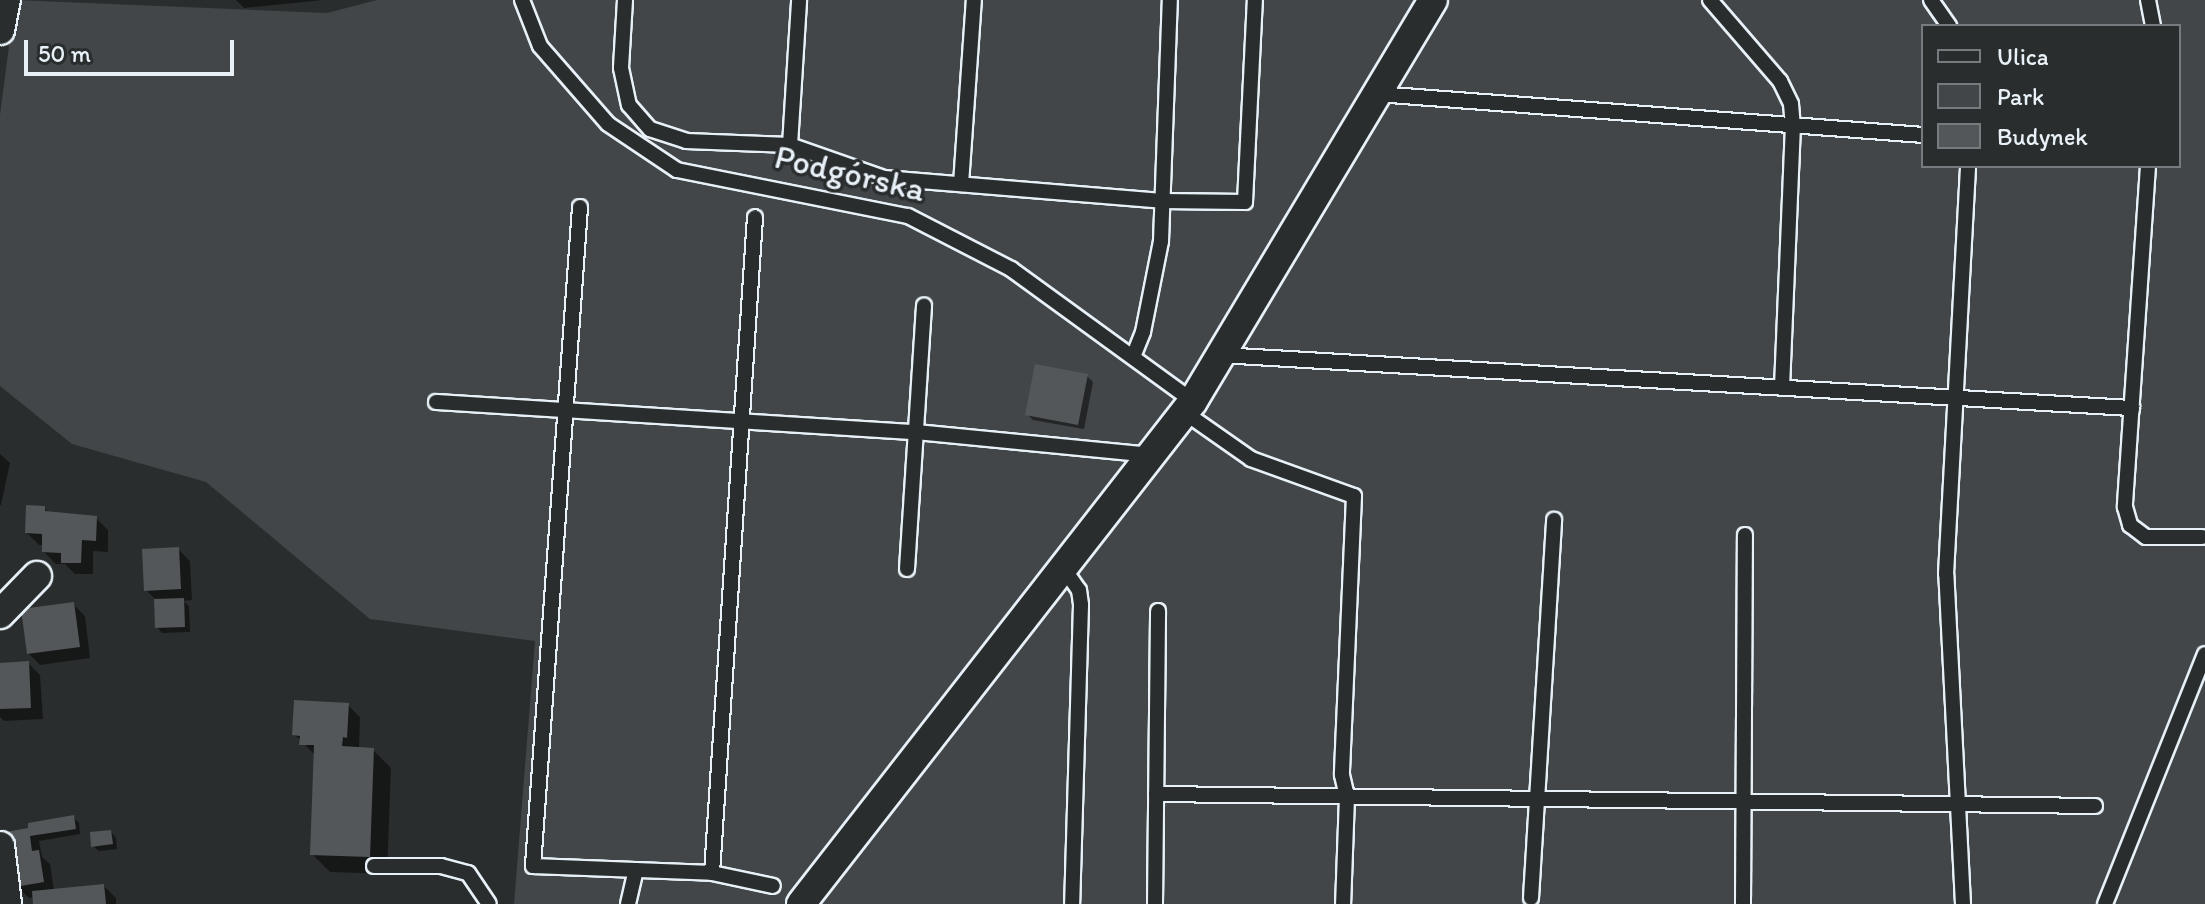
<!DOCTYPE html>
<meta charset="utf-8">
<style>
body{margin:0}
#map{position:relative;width:2205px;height:904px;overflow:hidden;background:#2a2d2e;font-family:Itim,sans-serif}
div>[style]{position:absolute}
.green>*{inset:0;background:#424648}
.shadow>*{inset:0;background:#0007}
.building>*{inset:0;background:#535759}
.roads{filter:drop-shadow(2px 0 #e8f1f8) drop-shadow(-2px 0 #e8f1f8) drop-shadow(0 2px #e8f1f8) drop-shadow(0 -2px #e8f1f8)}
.service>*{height:14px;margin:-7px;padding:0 7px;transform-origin:7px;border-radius:7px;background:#2a2d2e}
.minor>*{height:28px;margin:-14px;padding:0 14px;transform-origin:14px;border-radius:14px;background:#2a2d2e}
span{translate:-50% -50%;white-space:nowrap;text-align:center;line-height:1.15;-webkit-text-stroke:7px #2a2d2e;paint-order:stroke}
.street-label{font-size:34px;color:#e8f1f8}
.legend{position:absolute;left:1921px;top:24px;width:260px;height:144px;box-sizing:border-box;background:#2a2d2e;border:2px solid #767b7f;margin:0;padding:10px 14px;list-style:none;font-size:24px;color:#e8f1f8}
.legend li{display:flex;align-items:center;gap:16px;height:40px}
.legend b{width:40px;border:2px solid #767b7f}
.scale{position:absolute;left:24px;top:40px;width:210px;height:36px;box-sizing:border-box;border:4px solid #e8f1f8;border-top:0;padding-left:10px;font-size:24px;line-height:28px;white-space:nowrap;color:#e8f1f8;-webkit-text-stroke:6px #2a2d2e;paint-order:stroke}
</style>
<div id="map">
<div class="green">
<div style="clip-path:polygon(evenodd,15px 0,327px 13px,377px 0,2205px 0,2205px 904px,820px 904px,973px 699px,789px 904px,514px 904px,535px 641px,370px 619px,206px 482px,72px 444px,0 386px,0 115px,15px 0,1923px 26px,2179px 26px,2179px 166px,1923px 166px,1923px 26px)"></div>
</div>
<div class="shadow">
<div style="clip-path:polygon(236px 0,323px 0,244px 8px)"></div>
<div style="clip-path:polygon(1087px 376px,1093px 382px,1084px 429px,1033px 420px,1027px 414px)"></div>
<div style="clip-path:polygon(0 454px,10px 463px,1px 505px,0 505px)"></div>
<div style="clip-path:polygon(44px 508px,50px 514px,96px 518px,108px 530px,108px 552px,93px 551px,93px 574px,75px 574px,65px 564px,56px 564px,44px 552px,44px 545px,39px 545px,27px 533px)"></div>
<div style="clip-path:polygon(178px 549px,190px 561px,192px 600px,183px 601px,189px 606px,190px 632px,162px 633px,157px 627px,156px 600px,146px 590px)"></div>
<div style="clip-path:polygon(73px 604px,85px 616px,90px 658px,40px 665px,28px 653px)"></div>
<div style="clip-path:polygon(28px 663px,40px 675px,43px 719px,4px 721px,0 717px,0 665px)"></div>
<div style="clip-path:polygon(348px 705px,360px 717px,359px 749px,373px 750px,391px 768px,387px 874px,330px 872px,312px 854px,316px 756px,294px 734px)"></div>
<div style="clip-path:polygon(73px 817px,79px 823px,80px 834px,39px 841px,42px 857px,50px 864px,54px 891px,104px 886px,116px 898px,116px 904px,35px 904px,35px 897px,29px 898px,17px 886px,8px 833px)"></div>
<div style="clip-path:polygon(111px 832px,116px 838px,117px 849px,99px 851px,93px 846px)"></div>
</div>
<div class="building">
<div style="clip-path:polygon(1035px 364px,1088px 374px,1078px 425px,1025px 415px)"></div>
<div style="clip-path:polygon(26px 505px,45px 506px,45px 511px,97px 516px,96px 541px,82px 540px,81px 563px,61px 563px,61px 553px,42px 552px,42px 534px,25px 533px)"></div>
<div style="clip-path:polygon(179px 547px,181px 589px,144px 591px,142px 549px)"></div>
<div style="clip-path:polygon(184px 598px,185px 627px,155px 628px,154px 599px)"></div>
<div style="clip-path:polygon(74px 602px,80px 647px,27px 654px,21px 609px)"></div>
<div style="clip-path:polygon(29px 661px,31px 708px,0 709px,0 663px)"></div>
<div style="clip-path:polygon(294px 700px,349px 703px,347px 738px,343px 737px,342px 746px,374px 748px,370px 857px,310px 855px,314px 745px,299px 745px,300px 736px,292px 735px)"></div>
<div style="clip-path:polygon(74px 815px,76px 829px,30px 836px,32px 851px,39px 850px,44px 882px,15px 887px,6px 832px,28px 828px,28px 823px)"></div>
<div style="clip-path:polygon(111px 830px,113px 844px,91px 847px,90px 832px)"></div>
<div style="clip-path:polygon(104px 884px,106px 904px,33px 904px,32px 891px)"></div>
</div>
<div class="roads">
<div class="service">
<div style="left:522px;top:0;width:49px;rotate:68.6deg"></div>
<div style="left:540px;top:46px;width:103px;rotate:48.9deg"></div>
<div style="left:608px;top:124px;width:83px;rotate:33.7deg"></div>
<div style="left:677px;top:170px;width:236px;rotate:11.3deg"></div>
<div style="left:908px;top:216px;width:116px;rotate:27.2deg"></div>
<div style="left:1011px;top:269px;width:225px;rotate:36deg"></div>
<div style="left:625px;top:0;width:68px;rotate:93.4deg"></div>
<div style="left:621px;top:68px;width:38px;rotate:78deg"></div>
<div style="left:629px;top:105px;width:32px;rotate:49deg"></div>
<div style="left:650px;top:129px;width:38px;rotate:18deg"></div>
<div style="left:686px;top:141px;width:104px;rotate:2.2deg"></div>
<div style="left:790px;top:145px;width:100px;rotate:19.3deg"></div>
<div style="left:884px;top:178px;width:279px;rotate:4.7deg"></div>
<div style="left:1162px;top:201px;width:83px;rotate:0.7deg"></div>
<div style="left:1245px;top:202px;width:202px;rotate:-87.2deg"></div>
<div style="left:1710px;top:0;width:107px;rotate:49.2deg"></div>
<div style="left:1780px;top:81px;width:25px;rotate:64deg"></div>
<div style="left:1791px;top:104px;width:21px;rotate:85deg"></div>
<div style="left:1793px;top:125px;width:263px;rotate:92.4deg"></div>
<div style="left:1931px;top:0;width:32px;rotate:55deg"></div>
<div style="left:2148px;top:0;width:26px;rotate:79deg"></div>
<div style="left:1377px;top:94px;width:548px;rotate:4.29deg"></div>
<div style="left:790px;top:145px;width:145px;rotate:-86.4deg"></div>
<div style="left:2148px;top:166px;width:342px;rotate:93.9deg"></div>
<div style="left:2125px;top:507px;width:19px;rotate:74deg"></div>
<div style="left:2130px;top:525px;width:20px;rotate:37deg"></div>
<div style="left:2146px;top:537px;width:56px"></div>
<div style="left:961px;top:184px;width:184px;rotate:-86deg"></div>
<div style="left:580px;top:207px;width:661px;rotate:94.08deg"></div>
<div style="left:533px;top:866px;width:179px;rotate:2.2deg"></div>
<div style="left:712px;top:873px;width:62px;rotate:12deg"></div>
<div style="left:1220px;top:355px;width:914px;rotate:3.33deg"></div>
<div style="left:1133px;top:357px;width:27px;rotate:-68deg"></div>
<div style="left:1143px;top:332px;width:93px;rotate:-78.8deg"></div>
<div style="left:1161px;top:241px;width:241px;rotate:-87.9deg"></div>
<div style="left:436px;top:402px;width:481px;rotate:3.6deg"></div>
<div style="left:916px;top:432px;width:234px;rotate:5.6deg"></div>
<div style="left:1184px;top:412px;width:82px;rotate:35deg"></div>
<div style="left:1251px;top:459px;width:109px;rotate:19.8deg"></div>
<div style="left:1354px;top:496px;width:279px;rotate:92.5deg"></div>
<div style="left:1342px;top:775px;width:23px;rotate:77deg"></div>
<div style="left:1347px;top:797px;width:107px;rotate:92.1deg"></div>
<div style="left:1062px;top:566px;width:29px;rotate:55deg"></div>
<div style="left:1079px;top:590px;width:15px;rotate:82deg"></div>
<div style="left:1081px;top:605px;width:299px;rotate:91.7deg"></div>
<div style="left:907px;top:569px;width:264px;rotate:-86.3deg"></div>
<div style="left:1156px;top:794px;width:939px;rotate:0.73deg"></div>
<div style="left:374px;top:866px;width:67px"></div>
<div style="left:441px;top:866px;width:28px;rotate:15deg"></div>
<div style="left:468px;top:873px;width:37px;rotate:56deg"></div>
<div style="left:712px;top:873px;width:657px;rotate:-86.25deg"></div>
<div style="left:1531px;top:898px;width:379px;rotate:-86.5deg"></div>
<div style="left:628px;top:904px;width:35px;rotate:-77deg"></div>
<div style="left:1155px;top:904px;width:293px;rotate:-89.4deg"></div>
<div style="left:1743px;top:904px;width:369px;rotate:-89.7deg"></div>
<div style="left:1963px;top:904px;width:330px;rotate:-92.9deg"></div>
<div style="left:1946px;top:574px;width:409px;rotate:-86.9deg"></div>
<div style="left:2105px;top:904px;width:269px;rotate:-68.2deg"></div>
</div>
<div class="minor">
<div style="left:0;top:30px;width:31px;rotate:-79deg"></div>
<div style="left:0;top:614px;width:53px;rotate:-45.8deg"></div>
<div style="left:0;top:846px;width:58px;rotate:83.1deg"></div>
<div style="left:801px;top:904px;width:638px;rotate:-52.07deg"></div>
<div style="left:1193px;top:401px;width:467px;rotate:-59.1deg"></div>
</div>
</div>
<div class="street-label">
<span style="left:850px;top:173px;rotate:13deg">Podgórska</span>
</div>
<ul class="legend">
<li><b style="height:10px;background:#2a2d2e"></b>Ulica</li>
<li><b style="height:22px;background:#424648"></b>Park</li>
<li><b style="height:22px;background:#535759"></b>Budynek</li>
</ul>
<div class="scale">50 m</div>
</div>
